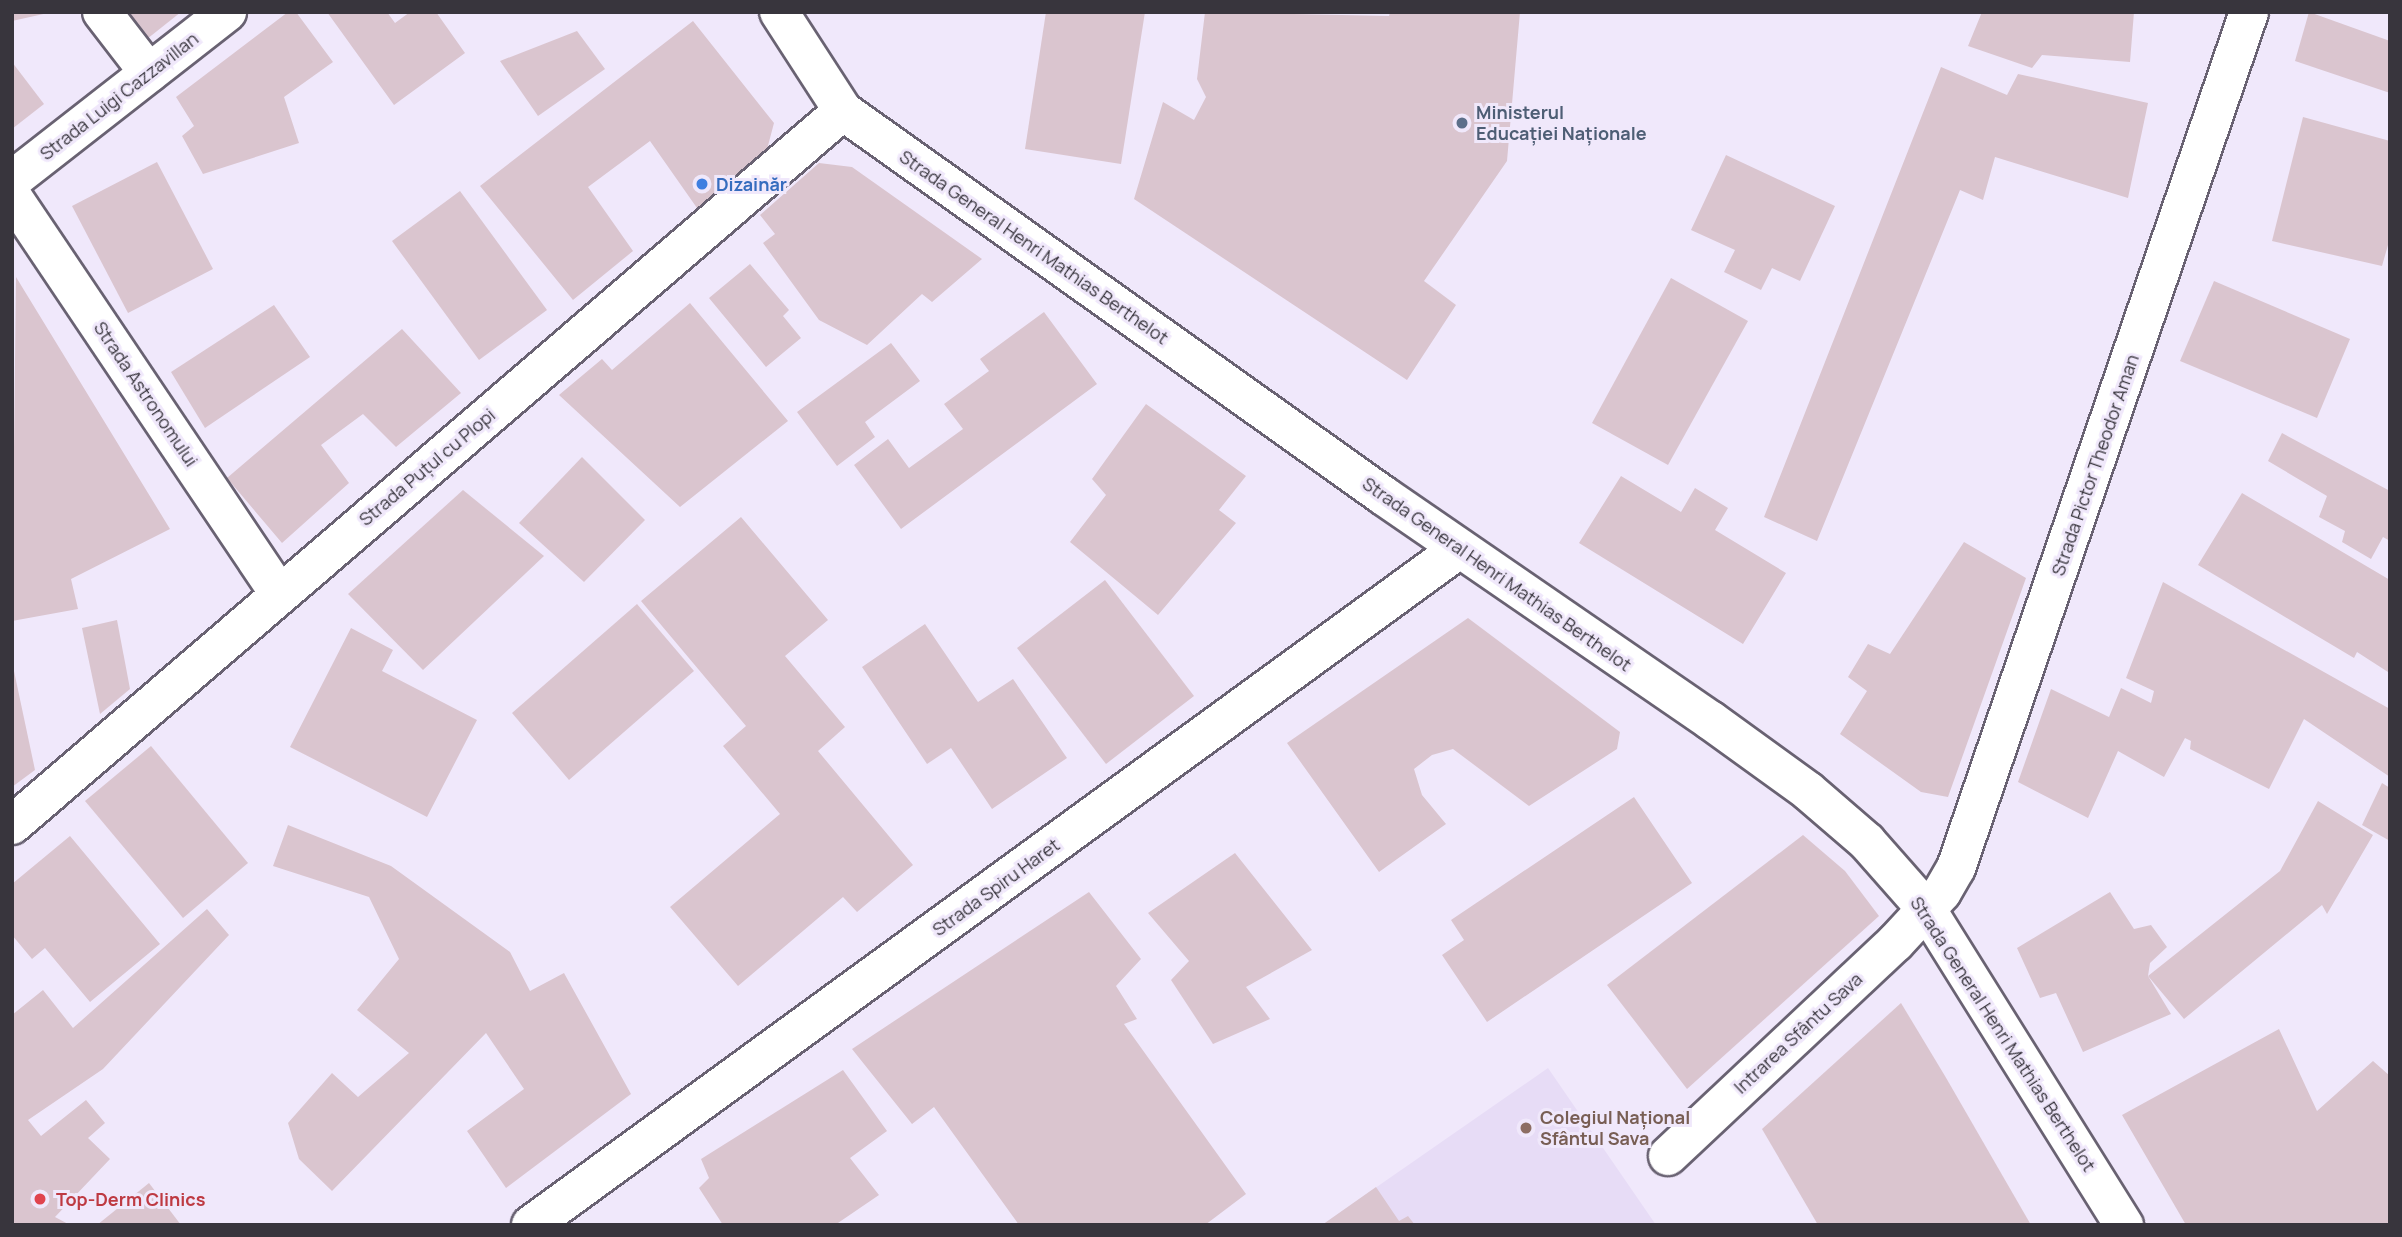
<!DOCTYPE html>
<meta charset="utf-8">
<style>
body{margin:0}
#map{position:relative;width:2402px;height:1237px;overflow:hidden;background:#f0e8fb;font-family:Manrope,sans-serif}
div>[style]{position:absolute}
.built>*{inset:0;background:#e7dcf6}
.building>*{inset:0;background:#dac5cf}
.roads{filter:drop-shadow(2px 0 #696272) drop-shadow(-2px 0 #696272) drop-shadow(0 2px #696272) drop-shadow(0 -2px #696272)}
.street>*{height:38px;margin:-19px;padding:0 19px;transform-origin:19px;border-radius:19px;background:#fff}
.dots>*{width:19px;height:19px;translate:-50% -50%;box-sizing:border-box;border:4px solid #f0e8fb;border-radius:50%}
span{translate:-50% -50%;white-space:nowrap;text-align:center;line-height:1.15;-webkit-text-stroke:6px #f0e8fb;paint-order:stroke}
.street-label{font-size:18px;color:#38353d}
.service-label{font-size:18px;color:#4e5e75;font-weight:700}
.left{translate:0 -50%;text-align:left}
.shop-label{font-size:18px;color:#366cbe;font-weight:700}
.education-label{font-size:18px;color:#785e54;font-weight:700}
.health-label{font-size:18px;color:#be3a42;font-weight:700}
.frame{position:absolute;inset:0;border:14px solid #38353d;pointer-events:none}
</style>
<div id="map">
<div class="built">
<div style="clip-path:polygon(1548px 1068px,1656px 1225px,1322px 1225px)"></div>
</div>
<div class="building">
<div style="clip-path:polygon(12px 12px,48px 12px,48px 13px,12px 21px)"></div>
<div style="clip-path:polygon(126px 12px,181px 12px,147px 39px)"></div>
<div style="clip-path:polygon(288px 12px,296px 12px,333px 62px,284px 97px,299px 143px,203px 174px,182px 136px,194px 126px,176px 97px)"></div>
<div style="clip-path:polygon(327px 12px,387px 12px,395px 23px,410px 12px,436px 12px,465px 53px,394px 105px)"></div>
<div style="clip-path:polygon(1046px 12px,1145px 12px,1121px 164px,1025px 149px)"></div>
<div style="clip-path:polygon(1205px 12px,1389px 16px,1390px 12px,1520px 12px,1507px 161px,1424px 281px,1456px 305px,1407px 380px,1134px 199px,1163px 102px,1194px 120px,1206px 97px,1197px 79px)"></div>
<div style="clip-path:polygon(1982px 12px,2134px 12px,2130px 62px,2042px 55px,2032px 68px,1968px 46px)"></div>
<div style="clip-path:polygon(2309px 12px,2390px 41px,2390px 93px,2295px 61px)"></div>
<div style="clip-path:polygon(693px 21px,774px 123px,765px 157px,697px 208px,650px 141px,588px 187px,633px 251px,573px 300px,480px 186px)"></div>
<div style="clip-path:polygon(577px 31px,605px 69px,538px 116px,500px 61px)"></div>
<div style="clip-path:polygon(12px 62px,44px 104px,12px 129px)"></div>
<div style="clip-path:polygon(1941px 67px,2007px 95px,2018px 74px,2148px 103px,2128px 198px,1995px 157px,1983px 200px,1960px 190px,1817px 541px,1764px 517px)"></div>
<div style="clip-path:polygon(2303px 117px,2390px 141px,2390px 238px,2382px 266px,2272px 241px)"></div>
<div style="clip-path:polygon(1726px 155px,1835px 206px,1800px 281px,1772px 268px,1761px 290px,1724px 272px,1735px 250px,1691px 230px)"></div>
<div style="clip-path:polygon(157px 162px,213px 269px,128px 313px,72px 206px)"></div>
<div style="clip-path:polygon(819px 163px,852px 167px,982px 259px,932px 302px,922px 294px,867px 345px,819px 320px,763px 243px,775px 234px,760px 215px)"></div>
<div style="clip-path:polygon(460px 191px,547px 310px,479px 360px,392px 241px)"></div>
<div style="clip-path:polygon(750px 264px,789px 310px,783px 316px,801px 338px,766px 367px,709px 298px)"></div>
<div style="clip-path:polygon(16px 277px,170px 529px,71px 579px,78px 609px,12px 621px)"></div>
<div style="clip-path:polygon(1671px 278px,1748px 321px,1668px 465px,1592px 423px)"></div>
<div style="clip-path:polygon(2214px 281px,2350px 339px,2317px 418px,2180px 361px)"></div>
<div style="clip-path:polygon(690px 303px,788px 421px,680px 507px,559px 395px,602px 359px,612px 370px)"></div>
<div style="clip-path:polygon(274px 305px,310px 357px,205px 428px,171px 372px)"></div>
<div style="clip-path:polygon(1044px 312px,1097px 384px,901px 529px,854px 465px,888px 439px,909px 468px,963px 429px,944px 404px,989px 371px,980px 359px)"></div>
<div style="clip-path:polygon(402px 329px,461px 393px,396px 447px,363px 414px,321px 445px,349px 483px,282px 543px,227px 478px)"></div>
<div style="clip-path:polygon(891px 343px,920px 381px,865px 422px,875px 437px,837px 466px,797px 412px)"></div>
<div style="clip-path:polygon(1146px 404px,1246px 476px,1219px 510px,1236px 523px,1158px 615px,1070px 542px,1106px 495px,1092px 479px)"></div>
<div style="clip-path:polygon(2282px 433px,2390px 491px,2390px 541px,2383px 537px,2371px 559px,2342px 542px,2345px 531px,2319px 517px,2327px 496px,2268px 461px)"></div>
<div style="clip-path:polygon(582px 457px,645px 520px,584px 582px,519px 523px)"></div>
<div style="clip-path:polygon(1621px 476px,1681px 512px,1695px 488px,1728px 508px,1715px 530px,1786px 573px,1743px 644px,1579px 543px)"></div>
<div style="clip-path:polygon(463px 490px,544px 556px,423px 670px,348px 594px)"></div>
<div style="clip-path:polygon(2242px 493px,2390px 580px,2388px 672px,2357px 652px,2354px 658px,2198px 565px)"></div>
<div style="clip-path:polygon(741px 517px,828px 620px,785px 656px,845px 727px,818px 751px,913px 865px,857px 912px,843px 897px,738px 986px,670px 907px,780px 814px,723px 746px,746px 726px,641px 601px)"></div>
<div style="clip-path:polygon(1964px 542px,2026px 578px,1948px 797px,1921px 792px,1840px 734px,1867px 691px,1848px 677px,1868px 644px,1890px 654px)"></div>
<div style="clip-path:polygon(1105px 580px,1194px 696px,1106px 764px,1017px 648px)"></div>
<div style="clip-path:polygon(2163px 582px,2390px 709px,2390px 777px,2304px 719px,2269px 789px,2190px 749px,2191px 741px,2185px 738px,2164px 777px,2118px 751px,2088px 818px,2018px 782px,2051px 689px,2109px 717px,2121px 688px,2151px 703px,2154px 691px,2126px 678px)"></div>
<div style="clip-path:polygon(637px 604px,694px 671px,569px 780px,512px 713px)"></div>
<div style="clip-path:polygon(1468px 618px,1620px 732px,1617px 749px,1529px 806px,1453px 749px,1432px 755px,1414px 769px,1422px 795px,1446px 824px,1379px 872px,1287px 743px)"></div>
<div style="clip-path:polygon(117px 620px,130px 689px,100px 714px,82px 628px)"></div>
<div style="clip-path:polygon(925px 624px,978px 702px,1013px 679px,1067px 758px,992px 809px,951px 748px,927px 764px,862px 667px)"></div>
<div style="clip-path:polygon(351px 628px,393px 650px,382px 671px,477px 720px,427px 817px,290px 747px)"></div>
<div style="clip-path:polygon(14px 671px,35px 770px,12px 787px,12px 671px)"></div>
<div style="clip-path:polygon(151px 746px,248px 863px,183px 918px,85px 801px)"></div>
<div style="clip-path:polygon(2382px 783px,2390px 788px,2390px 841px,2362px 825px)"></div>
<div style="clip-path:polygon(1634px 797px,1692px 883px,1487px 1022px,1442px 955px,1464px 940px,1451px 920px)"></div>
<div style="clip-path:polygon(2318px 801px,2373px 835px,2327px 914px,2322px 905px,2184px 1019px,2148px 976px,2280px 871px)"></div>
<div style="clip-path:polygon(288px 825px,391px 866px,510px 952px,530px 991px,564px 973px,631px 1094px,506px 1188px,467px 1131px,524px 1089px,486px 1033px,332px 1191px,299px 1159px,288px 1123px,332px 1073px,358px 1097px,409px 1053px,357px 1010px,399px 959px,369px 897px,273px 866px)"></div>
<div style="clip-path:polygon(1803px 835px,1845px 871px,1879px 916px,1687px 1089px,1607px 985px)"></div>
<div style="clip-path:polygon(70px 836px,160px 944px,90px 1002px,45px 948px,32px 959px,12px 935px,12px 884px)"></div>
<div style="clip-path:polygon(1235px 853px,1312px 950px,1246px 987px,1270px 1019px,1213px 1044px,1171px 980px,1189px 961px,1148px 913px)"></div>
<div style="clip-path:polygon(1089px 892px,1141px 959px,1116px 986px,1137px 1019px,1124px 1024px,1246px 1194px,1205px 1225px,1019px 1225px,934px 1107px,912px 1124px,852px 1049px)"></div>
<div style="clip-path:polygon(2110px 892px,2134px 929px,2151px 925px,2167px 947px,2150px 963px,2148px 976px,2171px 1014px,2083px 1052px,2056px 993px,2040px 998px,2017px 948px)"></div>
<div style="clip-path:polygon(207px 909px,229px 935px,103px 1069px,28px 1120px,41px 1136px,86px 1100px,105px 1123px,88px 1138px,110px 1159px,55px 1217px,70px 1225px,12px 1225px,12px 1015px,43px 990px,73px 1028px)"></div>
<div style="clip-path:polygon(1901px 1003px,1945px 1076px,2031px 1225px,1818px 1225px,1762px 1129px)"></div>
<div style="clip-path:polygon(2279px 1029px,2317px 1111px,2373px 1061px,2390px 1076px,2390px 1225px,2186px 1225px,2122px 1115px)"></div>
<div style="clip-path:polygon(843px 1070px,887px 1131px,850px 1158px,879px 1195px,835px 1225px,723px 1225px,699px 1188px,709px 1178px,701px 1159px)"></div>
<div style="clip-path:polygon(149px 1183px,181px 1225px,97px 1225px)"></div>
<div style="clip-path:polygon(1376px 1187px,1399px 1221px,1408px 1216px,1415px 1225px,1322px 1225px)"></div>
</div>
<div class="roads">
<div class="street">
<div style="left:102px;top:12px;width:77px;rotate:52.4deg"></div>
<div style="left:779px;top:12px;width:118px;rotate:57.1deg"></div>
<div style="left:843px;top:111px;width:664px;rotate:35.44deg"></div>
<div style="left:1384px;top:496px;width:396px;rotate:34.5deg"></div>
<div style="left:1710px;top:720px;width:121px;rotate:35.9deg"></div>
<div style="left:1808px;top:791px;width:78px;rotate:40.8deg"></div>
<div style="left:1867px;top:842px;width:91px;rotate:48.6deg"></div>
<div style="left:1927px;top:910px;width:372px;rotate:58deg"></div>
<div style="left:12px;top:180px;width:273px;rotate:-38deg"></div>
<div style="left:12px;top:196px;width:478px;rotate:56.1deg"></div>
<div style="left:12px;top:825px;width:1096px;rotate:-40.67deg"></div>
<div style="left:1668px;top:1156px;width:311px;rotate:-43.2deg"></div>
<div style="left:1895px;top:943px;width:69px;rotate:-47.3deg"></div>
<div style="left:1942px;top:892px;width:28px;rotate:-60deg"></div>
<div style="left:1956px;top:868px;width:905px;rotate:-71.1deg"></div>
<div style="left:531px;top:1225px;width:1148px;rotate:-36.07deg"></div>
</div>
</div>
<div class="dots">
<div style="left:1462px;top:123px;background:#5c6f8a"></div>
<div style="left:702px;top:184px;background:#3f7fe0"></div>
<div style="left:1526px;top:1128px;background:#8d6e63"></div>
<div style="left:40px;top:1199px;background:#e0444e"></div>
</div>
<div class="street-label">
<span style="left:119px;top:96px;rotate:-38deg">Strada Luigi Cazzavillan</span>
<span style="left:1034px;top:247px;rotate:35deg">Strada General Henri Mathias Berthelot</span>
<span style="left:146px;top:394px;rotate:56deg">Strada Astronomului</span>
<span style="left:2095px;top:465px;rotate:-71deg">Strada Pictor Theodor Aman</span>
<span style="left:427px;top:467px;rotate:-40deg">Strada Puțul cu Plopi</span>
<span style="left:1497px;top:574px;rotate:35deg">Strada General Henri Mathias Berthelot</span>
<span style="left:996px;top:887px;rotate:-36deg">Strada Spiru Haret</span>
<span style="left:1798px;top:1033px;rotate:-43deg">Intrarea Sfântu Sava</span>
<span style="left:2003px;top:1034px;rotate:57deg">Strada General Henri Mathias Berthelot</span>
</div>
<div class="service-label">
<span class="left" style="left:1476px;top:123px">Ministerul<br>Educației Naționale</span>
</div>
<div class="shop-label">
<span class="left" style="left:716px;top:184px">Dizainăr</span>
</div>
<div class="education-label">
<span class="left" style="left:1540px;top:1128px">Colegiul Național<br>Sfântul Sava</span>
</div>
<div class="health-label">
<span class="left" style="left:56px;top:1199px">Top-Derm Clinics</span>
</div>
<div class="frame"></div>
</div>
